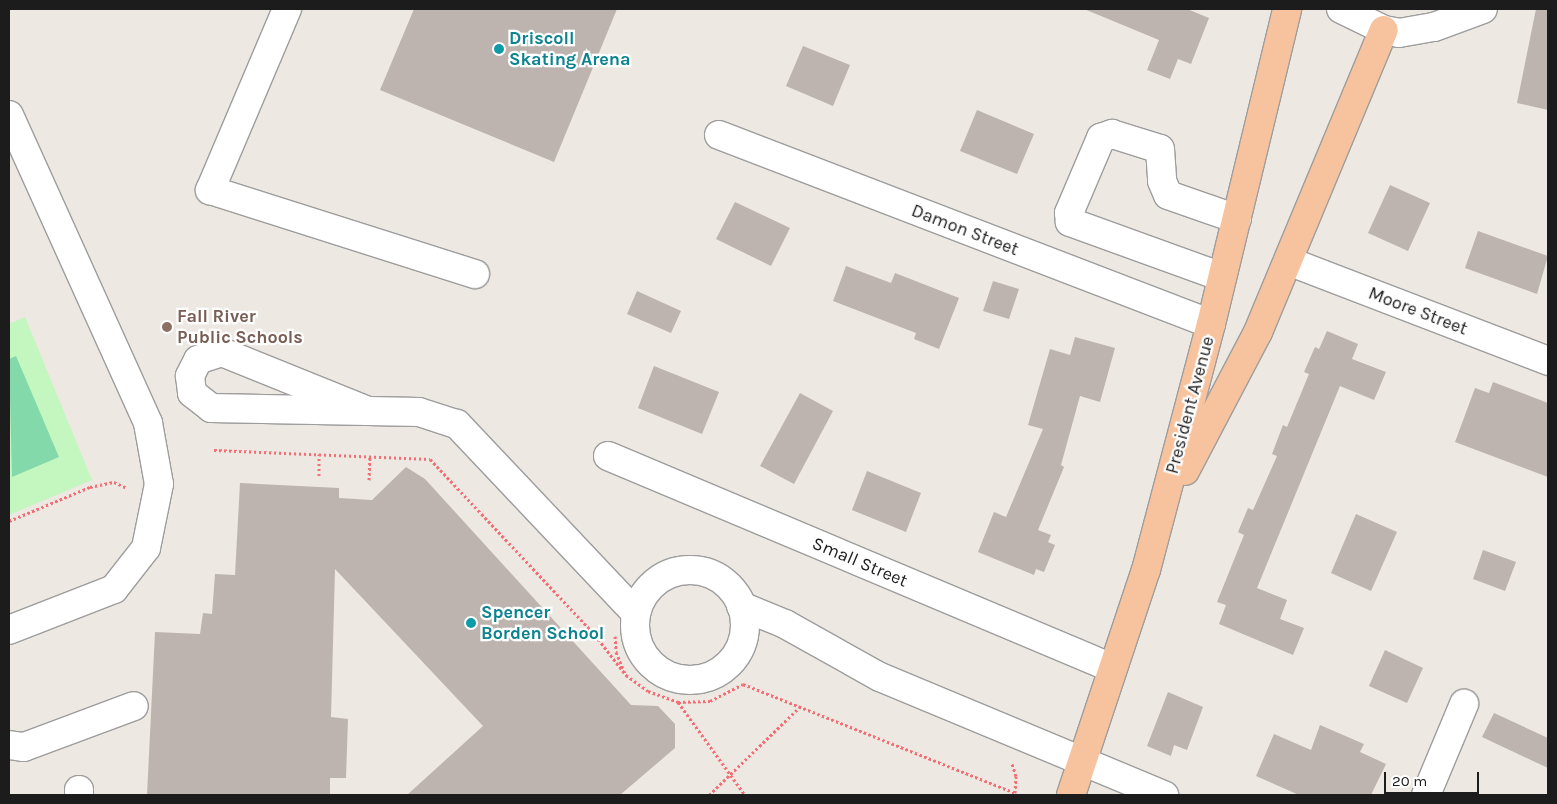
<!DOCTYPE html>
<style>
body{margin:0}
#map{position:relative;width:1557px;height:804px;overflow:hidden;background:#ede8e2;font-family:Karla,sans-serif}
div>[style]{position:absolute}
.park>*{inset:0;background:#c4f6c0}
.pitch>*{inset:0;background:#84d9ab}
.building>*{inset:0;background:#bdb3af}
.path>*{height:3px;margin-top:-1.5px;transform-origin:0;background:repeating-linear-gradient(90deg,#f36e75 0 2.5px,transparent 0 5px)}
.roads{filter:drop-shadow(1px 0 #9d9d9d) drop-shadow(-1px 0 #9d9d9d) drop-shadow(0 1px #9d9d9d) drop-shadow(0 -1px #9d9d9d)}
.minor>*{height:28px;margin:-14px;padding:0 14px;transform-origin:14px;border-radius:14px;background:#fff}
.minor>.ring{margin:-14px;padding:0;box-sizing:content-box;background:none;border:28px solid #fff;border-radius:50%}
.major>*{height:28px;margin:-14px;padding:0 14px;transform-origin:14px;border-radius:14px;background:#f7c39e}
.dots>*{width:14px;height:14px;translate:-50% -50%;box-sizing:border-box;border:2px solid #fff;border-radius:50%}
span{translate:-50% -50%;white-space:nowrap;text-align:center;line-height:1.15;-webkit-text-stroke:4.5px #fff;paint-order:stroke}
.culture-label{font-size:18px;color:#0d838f;font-weight:700}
.left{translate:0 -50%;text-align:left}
.street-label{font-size:18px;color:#1c1c1c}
.education-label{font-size:18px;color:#785e54;font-weight:700}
.frame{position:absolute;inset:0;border:10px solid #1c1c1c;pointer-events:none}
.scale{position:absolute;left:1384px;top:772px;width:95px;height:22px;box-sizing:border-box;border:2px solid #1c1c1c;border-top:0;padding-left:6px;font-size:15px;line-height:18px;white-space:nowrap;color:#1c1c1c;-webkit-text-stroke:4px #fff;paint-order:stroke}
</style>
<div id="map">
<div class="park">
<div style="clip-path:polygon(25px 317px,92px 480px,9px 515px,9px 324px)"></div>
</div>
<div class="pitch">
<div style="clip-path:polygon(16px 356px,59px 457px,12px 477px,9px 359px)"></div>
</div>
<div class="building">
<div style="clip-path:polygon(414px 9px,617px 9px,554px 162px,380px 90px)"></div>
<div style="clip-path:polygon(1084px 9px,1187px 9px,1209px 18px,1191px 64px,1178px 59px,1170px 79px,1147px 70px,1159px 40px)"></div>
<div style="clip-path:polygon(1536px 9px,1548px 9px,1548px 110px,1517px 103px)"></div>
<div style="clip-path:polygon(803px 46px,850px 65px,833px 106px,786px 86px)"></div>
<div style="clip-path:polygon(977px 110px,1034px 134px,1017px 174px,960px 151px)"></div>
<div style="clip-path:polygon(1390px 185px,1430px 203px,1408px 251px,1368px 233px)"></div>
<div style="clip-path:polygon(735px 202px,790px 228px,771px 266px,716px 239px)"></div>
<div style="clip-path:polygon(1478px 231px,1548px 256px,1537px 294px,1465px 268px)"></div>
<div style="clip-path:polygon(846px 266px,891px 283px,895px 273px,959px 298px,939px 349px,914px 339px,916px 333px,833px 301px)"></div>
<div style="clip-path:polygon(993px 281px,1019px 289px,1009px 319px,983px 311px)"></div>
<div style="clip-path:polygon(637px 291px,681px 311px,671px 333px,627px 314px)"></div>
<div style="clip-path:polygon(1327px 331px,1358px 344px,1352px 359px,1386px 372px,1374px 400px,1340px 386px,1257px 588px,1287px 600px,1280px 619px,1304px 628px,1293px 655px,1219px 624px,1226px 605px,1217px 602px,1244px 535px,1238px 532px,1248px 508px,1253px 510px,1277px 456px,1272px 454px,1283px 425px,1287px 427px,1309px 374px,1304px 372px,1315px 347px,1319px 349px)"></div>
<div style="clip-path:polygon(1075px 337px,1115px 348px,1100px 402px,1080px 396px,1061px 465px,1064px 467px,1038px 530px,1051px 535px,1048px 542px,1055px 545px,1044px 572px,1036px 569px,1034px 575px,978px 552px,994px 512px,1006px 517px,1043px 429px,1028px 425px,1050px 349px,1070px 355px)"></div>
<div style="clip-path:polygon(654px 366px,719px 392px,702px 434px,638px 408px)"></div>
<div style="clip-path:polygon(1493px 382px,1548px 403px,1548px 477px,1455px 442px,1475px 388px,1489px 393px)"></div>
<div style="clip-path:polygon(800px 393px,833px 411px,794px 484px,760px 466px)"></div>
<div style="clip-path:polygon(406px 467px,425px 479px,631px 705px,658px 706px,675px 724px,675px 748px,620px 795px,407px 795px,483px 726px,335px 569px,331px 717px,348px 719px,346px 778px,330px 778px,330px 795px,147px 795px,155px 632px,200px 634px,203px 613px,212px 614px,215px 574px,235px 575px,240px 483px,339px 488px,339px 498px,372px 500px)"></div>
<div style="clip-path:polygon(867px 471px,921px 493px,906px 532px,852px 510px)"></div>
<div style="clip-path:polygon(1356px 514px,1397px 532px,1371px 591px,1331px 573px)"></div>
<div style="clip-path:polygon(1483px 550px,1516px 562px,1505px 591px,1473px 579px)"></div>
<div style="clip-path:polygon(1385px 650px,1423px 668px,1407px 703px,1369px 686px)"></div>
<div style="clip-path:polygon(1168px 692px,1203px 707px,1187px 750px,1174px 745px,1171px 756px,1147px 746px)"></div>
<div style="clip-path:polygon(1494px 713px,1548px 738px,1548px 768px,1482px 737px)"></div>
<div style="clip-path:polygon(1320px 725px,1364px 744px,1360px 752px,1386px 764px,1371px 795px,1299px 795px,1256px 776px,1274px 734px,1311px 750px)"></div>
</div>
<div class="path">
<div style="left:214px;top:450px;width:216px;rotate:2.4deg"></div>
<div style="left:430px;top:459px;width:241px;rotate:46.8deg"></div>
<div style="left:595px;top:635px;width:51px;rotate:52.2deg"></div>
<div style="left:319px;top:476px;width:22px;rotate:-90deg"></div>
<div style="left:369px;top:480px;width:24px;rotate:-88deg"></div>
<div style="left:9px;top:521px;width:88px;rotate:-22.8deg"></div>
<div style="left:90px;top:487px;width:25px;rotate:-12deg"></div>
<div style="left:114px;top:482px;width:14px;rotate:25deg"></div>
<div style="left:615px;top:636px;width:16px;rotate:86deg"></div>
<div style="left:616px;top:652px;width:25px;rotate:67deg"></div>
<div style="left:626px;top:675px;width:27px;rotate:36deg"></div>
<div style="left:648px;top:691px;width:32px;rotate:20deg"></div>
<div style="left:678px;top:702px;width:115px;rotate:54.2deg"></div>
<div style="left:678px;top:702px;width:32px;rotate:-2deg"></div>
<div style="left:710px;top:701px;width:37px;rotate:-27deg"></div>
<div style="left:743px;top:684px;width:293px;rotate:21.8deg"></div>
<div style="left:1015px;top:793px;width:17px;rotate:-87deg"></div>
<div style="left:1016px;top:776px;width:13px;rotate:-108deg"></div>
<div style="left:709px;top:795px;width:128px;rotate:-44.1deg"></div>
</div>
<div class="roads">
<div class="minor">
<div style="left:287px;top:9px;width:197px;rotate:113deg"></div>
<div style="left:210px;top:190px;width:278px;rotate:17.6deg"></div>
<div style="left:1341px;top:9px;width:48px;rotate:26deg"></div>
<div style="left:1384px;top:30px;width:15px;rotate:11deg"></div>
<div style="left:1399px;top:33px;width:36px;rotate:-10deg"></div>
<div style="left:1434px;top:27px;width:52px;rotate:-20.2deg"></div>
<div style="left:9px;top:115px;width:338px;rotate:65.7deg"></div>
<div style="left:148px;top:423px;width:62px;rotate:79.8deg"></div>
<div style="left:159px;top:484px;width:65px;rotate:101.5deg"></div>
<div style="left:146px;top:548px;width:52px;rotate:128deg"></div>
<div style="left:114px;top:589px;width:113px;rotate:158.7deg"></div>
<div style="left:719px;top:135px;width:527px;rotate:21.01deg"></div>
<div style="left:1288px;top:261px;width:279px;rotate:21deg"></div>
<div style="left:1222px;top:277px;width:162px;rotate:-160.1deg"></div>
<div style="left:1070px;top:222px;width:9px;rotate:-96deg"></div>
<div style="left:1069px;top:213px;width:82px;rotate:-66.9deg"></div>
<div style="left:1101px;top:138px;width:12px;rotate:-20deg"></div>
<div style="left:1112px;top:134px;width:50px;rotate:17.4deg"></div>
<div style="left:1160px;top:149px;width:32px;rotate:86deg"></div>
<div style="left:1162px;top:181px;width:15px;rotate:67deg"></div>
<div style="left:1168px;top:195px;width:73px;rotate:19.2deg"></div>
<div style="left:368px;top:411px;width:157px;rotate:-158deg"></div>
<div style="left:222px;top:352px;width:25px;rotate:162deg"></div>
<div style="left:198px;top:360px;width:18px;rotate:117deg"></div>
<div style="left:190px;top:376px;width:17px;rotate:83deg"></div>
<div style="left:192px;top:393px;width:24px;rotate:38deg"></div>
<div style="left:211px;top:408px;width:157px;rotate:1.1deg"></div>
<div style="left:368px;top:411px;width:51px;rotate:1.1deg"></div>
<div style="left:419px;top:412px;width:40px;rotate:18deg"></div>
<div style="left:457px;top:424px;width:260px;rotate:46.6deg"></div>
<div style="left:608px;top:456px;width:547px;rotate:22.81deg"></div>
<div class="ring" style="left:635px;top:570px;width:82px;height:82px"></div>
<div style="left:741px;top:606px;width:48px;rotate:22.2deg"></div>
<div style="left:785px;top:624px;width:109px;rotate:29.2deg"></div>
<div style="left:880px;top:677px;width:308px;rotate:22.6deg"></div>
<div style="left:9px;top:745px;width:15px;rotate:8deg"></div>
<div style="left:24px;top:747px;width:117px;rotate:-20.4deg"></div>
<div style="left:79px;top:795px;width:5px;rotate:-90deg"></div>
<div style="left:1426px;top:795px;width:99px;rotate:-67.3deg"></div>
</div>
<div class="major">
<div style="left:1185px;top:471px;width:157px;rotate:-62.3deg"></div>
<div style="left:1258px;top:332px;width:327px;rotate:-67.4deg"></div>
<div style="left:1071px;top:795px;width:237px;rotate:-71.6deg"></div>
<div style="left:1146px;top:570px;width:254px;rotate:-75.2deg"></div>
<div style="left:1211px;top:324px;width:324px;rotate:-76.4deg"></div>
</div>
</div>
<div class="dots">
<div style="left:499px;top:49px;background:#0f9aa8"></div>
<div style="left:167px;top:327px;background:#8d6e63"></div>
<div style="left:471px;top:623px;background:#0f9aa8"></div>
</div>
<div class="culture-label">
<span class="left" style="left:509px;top:49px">Driscoll<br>Skating Arena</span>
<span class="left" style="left:481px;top:623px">Spencer<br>Borden School</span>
</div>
<div class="street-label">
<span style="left:965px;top:230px;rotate:21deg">Damon Street</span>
<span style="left:1418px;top:311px;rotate:21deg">Moore Street</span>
<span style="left:1190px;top:405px;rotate:-75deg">President Avenue</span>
<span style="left:860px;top:562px;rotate:23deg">Small Street</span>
</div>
<div class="education-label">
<span class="left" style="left:177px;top:327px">Fall River<br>Public Schools</span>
</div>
<div class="frame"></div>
<div class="scale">20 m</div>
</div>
